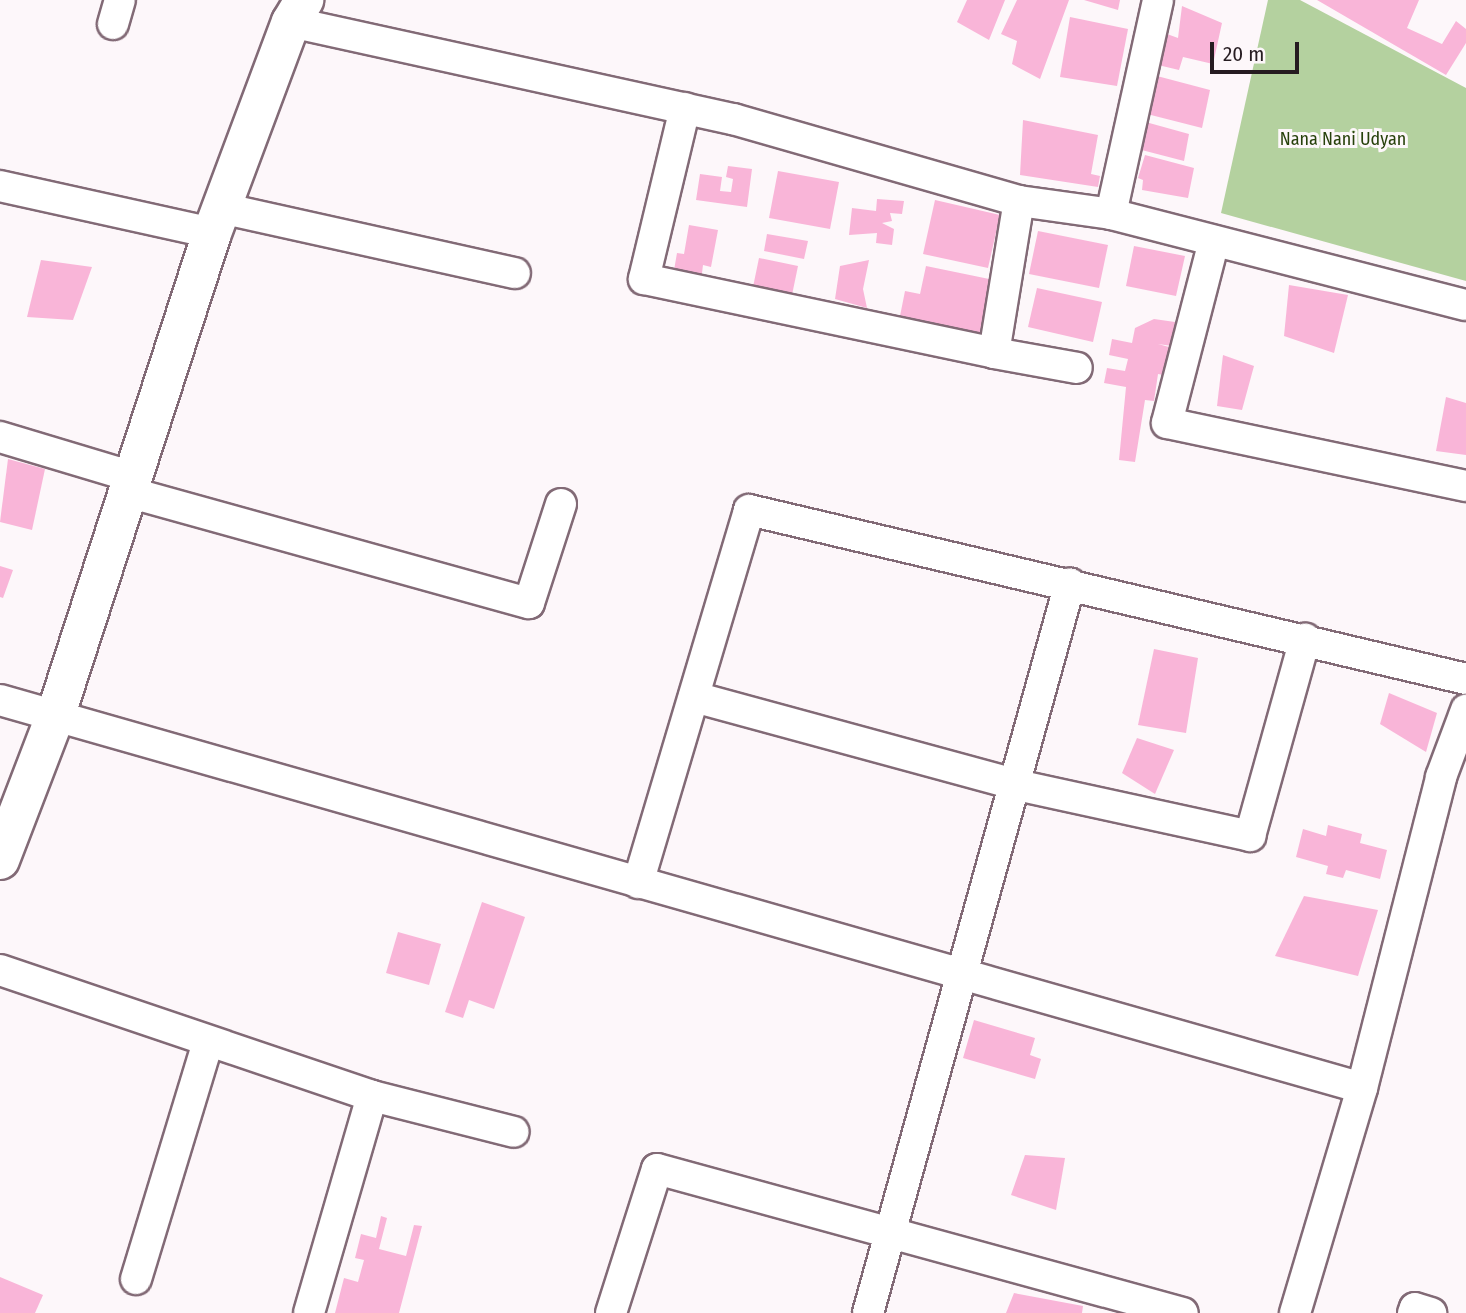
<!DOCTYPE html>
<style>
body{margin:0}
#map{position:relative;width:1466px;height:1313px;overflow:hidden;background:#fdf7fa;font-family:"Fira Sans Condensed",sans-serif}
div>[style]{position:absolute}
.green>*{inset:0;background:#b4d19f}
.building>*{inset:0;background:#f9b5d8}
.roads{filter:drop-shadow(2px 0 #826a76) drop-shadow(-2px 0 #826a76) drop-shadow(0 2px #826a76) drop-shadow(0 -2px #826a76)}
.street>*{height:30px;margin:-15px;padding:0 15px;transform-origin:15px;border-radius:15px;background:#fff}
.secondary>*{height:38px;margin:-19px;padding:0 19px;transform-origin:19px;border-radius:19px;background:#fff}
span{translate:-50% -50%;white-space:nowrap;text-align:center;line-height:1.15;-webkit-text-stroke:6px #fdf7fa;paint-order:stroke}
.park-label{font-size:18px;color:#27410b}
.scale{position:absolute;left:1210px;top:42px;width:89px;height:32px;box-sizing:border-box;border:4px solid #261c21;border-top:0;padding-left:9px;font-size:21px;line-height:24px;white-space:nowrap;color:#261c21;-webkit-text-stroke:5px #fdf7fa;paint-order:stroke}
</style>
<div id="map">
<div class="green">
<div style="clip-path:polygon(1268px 0,1300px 0,1466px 88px,1466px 281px,1221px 213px)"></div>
</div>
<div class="building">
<div style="clip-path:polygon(967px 0,1005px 0,989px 40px,957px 22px)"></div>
<div style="clip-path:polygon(1017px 0,1069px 0,1040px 79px,1012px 64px,1017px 41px,1001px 34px)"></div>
<div style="clip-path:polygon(1084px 0,1120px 0,1118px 10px)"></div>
<div style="clip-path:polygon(1317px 0,1419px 0,1407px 28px,1442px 44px,1456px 21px,1466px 29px,1466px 43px,1446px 75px)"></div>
<div style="clip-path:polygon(1182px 6px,1222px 23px,1213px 64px,1183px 57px,1179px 70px,1158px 65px,1167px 34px,1178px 38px)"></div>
<div style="clip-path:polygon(1070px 17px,1128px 29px,1117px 86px,1060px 77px)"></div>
<div style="clip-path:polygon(1157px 76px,1210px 90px,1202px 128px,1147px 114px)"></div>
<div style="clip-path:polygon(1023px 120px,1098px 135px,1091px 174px,1100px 176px,1098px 187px,1020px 175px)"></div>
<div style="clip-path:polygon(1142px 121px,1189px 134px,1184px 161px,1134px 148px)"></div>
<div style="clip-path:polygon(1145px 155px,1194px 168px,1188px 198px,1142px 190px,1143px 180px,1138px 178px)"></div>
<div style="clip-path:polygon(728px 166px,752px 169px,747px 207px,696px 200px,700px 174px,722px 177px,720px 191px,731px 192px,733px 179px,726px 177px)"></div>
<div style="clip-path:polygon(778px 171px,839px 182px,830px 229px,769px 218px)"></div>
<div style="clip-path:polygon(877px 199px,904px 201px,902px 214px,890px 213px,892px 221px,882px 223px,894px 229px,892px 245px,876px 243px,877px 233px,849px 235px,852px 208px,876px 211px)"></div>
<div style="clip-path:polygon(935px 200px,1000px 215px,988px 268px,923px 254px)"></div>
<div style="clip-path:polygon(689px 225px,718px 230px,711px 267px,703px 265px,701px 281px,673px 276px,677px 253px,684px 254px)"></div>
<div style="clip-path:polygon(1038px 231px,1108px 245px,1099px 288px,1029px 274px)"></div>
<div style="clip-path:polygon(767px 234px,808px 241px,804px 259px,764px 251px)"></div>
<div style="clip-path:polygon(1134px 246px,1185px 256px,1176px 296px,1126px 286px)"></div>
<div style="clip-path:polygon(759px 258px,798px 266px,792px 295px,753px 287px)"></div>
<div style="clip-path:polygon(41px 260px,92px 267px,73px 320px,27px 317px)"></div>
<div style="clip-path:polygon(869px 260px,863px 289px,867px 308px,835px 299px,840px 266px)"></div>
<div style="clip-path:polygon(926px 266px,994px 280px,982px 338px,900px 316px,905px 291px,920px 294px)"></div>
<div style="clip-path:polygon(1289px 285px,1348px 295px,1334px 353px,1284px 336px)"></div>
<div style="clip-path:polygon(1037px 288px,1102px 302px,1093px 342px,1028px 327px)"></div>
<div style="clip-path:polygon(1154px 319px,1175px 322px,1172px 346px,1158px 344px,1169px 347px,1164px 375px,1158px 374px,1154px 401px,1145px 400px,1135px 462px,1119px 460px,1126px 387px,1104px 383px,1107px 368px,1125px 371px,1128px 359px,1109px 355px,1112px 339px,1132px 343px,1135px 328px)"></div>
<div style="clip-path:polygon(1223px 355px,1254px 366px,1242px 410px,1217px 406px)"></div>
<div style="clip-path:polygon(1446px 397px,1466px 403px,1466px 455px,1436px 451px)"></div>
<div style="clip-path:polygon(8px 459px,45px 469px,32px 530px,0 522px)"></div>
<div style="clip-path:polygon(0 566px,13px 570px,3px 598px,0 597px)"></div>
<div style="clip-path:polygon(1154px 649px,1198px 658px,1186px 733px,1138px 725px)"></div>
<div style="clip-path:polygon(1389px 693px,1437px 713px,1426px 752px,1380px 724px)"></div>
<div style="clip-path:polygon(1137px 738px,1174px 750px,1155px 794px,1122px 773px)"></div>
<div style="clip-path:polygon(1328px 825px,1362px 834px,1360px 843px,1387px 850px,1380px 879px,1346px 870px,1343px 878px,1326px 874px,1328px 866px,1296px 857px,1303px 829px,1326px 836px)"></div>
<div style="clip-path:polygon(1304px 896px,1378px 910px,1358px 976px,1275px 956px)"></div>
<div style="clip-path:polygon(482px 902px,525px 917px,494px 1009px,469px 1000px,463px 1018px,445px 1012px)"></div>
<div style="clip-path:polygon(398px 932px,441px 944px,429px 985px,386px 973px)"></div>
<div style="clip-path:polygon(974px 1020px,1035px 1038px,1030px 1055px,1041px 1059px,1035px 1079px,963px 1058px)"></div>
<div style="clip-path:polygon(1025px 1155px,1065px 1158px,1056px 1210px,1011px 1195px)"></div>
<div style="clip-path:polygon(381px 1216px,387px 1218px,379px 1249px,406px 1256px,414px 1225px,422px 1226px,399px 1313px,335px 1313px,344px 1278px,358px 1282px,364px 1260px,355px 1258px,361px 1234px,376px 1238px)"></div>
<div style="clip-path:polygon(0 1277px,43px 1295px,35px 1313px,0 1313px)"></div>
<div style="clip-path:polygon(1014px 1293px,1083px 1306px,1082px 1313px,1006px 1313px)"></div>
</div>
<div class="roads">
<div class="street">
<div style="left:291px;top:22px;width:453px;rotate:12.4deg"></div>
<div style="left:733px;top:119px;width:298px;rotate:16deg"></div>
<div style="left:1019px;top:201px;width:93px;rotate:8deg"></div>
<div style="left:1111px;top:214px;width:366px;rotate:14.4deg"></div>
<div style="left:113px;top:24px;width:25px;rotate:-74deg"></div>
<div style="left:685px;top:108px;width:176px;rotate:103.5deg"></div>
<div style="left:644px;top:279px;width:358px;rotate:11.9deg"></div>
<div style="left:994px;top:353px;width:154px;rotate:-80.7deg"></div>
<div style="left:0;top:186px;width:217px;rotate:12.5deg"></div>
<div style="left:221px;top:208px;width:301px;rotate:12.5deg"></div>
<div style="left:1111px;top:214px;width:219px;rotate:-77.6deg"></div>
<div style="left:1214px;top:241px;width:188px;rotate:104.5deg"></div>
<div style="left:1167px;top:423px;width:306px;rotate:11.9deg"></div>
<div style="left:994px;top:353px;width:84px;rotate:10.2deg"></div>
<div style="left:0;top:437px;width:139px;rotate:16.7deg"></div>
<div style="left:128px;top:492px;width:416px;rotate:15.5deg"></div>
<div style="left:529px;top:603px;width:104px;rotate:-72.1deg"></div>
<div style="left:694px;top:697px;width:335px;rotate:15.2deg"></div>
<div style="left:1017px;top:785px;width:239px;rotate:12.3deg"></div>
<div style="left:1250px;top:836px;width:205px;rotate:-74.4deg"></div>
<div style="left:0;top:700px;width:1416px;rotate:15.9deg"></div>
<div style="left:638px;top:883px;width:389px;rotate:-73.4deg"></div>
<div style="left:749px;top:510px;width:737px;rotate:13.26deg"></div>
<div style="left:0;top:970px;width:393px;rotate:18.7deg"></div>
<div style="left:372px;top:1096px;width:226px;rotate:106.2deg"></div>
<div style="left:372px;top:1096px;width:146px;rotate:14.2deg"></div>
<div style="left:136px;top:1279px;width:248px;rotate:-73.1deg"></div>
<div style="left:611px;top:1313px;width:151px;rotate:-72.3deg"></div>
<div style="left:657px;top:1169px;width:545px;rotate:15.31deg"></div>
<div style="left:868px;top:1313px;width:757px;rotate:-74.53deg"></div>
<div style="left:1295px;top:1313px;width:235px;rotate:-73.4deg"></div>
<div style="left:1362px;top:1088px;width:321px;rotate:-75.7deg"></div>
<div style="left:1441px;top:777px;width:72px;rotate:-69.5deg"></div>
<div style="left:1413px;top:1313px;width:5px;rotate:-68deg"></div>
<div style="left:1415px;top:1308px;width:17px;rotate:17deg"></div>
</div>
<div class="secondary">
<div style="left:0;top:860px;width:153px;rotate:-69deg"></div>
<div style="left:55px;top:717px;width:509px;rotate:-72.03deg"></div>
<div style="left:212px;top:233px;width:225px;rotate:-69.5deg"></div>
<div style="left:291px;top:22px;width:26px;rotate:-59deg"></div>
</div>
</div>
<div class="park-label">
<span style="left:1343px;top:139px">Nana Nani Udyan</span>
</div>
<div class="scale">20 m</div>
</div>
